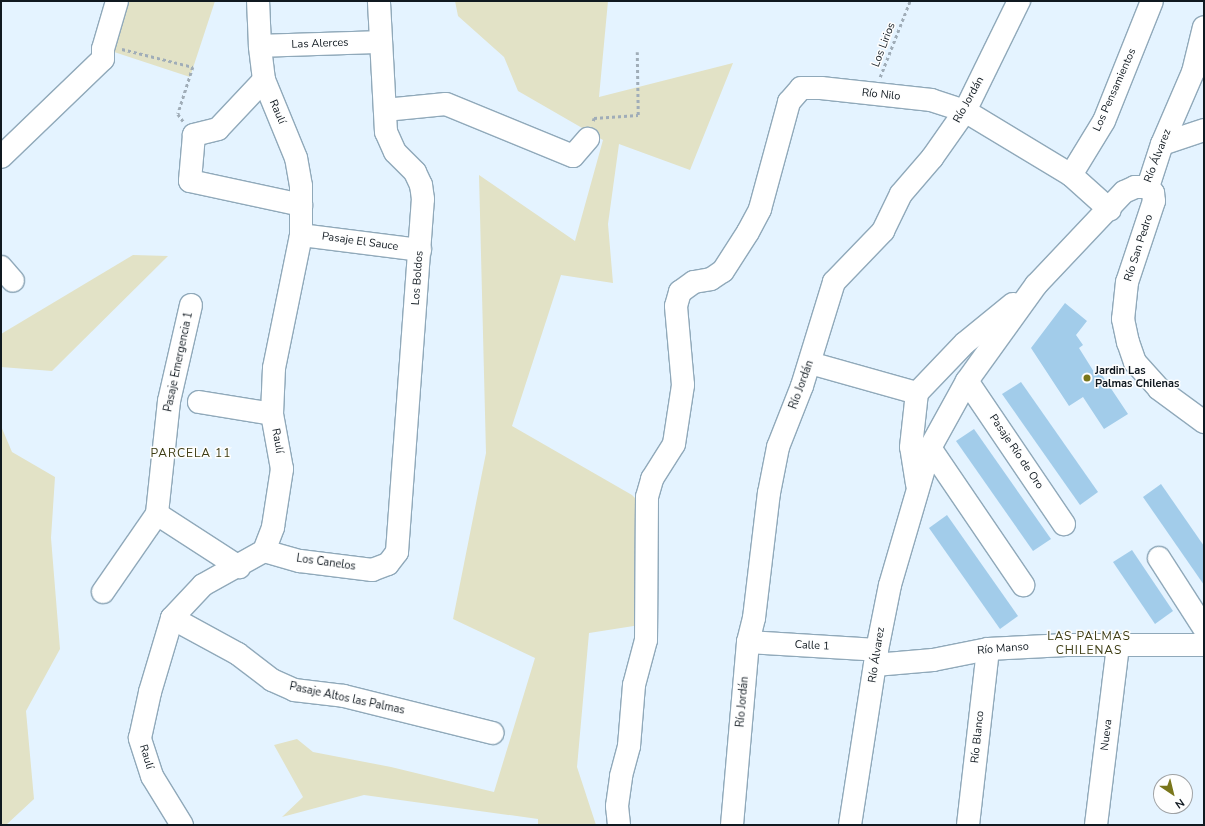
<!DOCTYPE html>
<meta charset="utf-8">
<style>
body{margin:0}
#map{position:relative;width:1205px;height:826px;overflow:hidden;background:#e4f3ff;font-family:"Nunito Sans",sans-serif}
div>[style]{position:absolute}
.green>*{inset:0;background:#e2e2c6}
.building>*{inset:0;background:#a2ccea}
.path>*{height:2.5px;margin-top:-1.25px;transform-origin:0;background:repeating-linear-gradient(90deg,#a0adb8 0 3px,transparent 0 6px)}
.roads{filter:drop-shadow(1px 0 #90a9ba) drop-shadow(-1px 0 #90a9ba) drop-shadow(0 1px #90a9ba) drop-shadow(0 -1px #90a9ba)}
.minor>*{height:22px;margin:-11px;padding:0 11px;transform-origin:11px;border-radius:11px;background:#fff}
.dots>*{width:11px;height:11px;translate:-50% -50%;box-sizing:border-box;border:2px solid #fefefe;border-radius:50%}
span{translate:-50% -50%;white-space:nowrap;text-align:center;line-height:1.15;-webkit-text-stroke:3px #fefefe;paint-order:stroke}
.street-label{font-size:11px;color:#101920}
.poi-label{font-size:11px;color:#101920;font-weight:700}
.left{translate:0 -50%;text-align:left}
.neighbourhood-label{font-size:12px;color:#3d3c13;letter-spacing:1px}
.frame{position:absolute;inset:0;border:2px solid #101920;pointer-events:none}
.north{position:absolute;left:1153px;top:774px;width:40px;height:40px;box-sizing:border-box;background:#fefefe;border:1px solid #9fa2a5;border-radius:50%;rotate:145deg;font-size:11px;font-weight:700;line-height:16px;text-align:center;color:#101920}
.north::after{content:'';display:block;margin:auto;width:14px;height:18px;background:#79761b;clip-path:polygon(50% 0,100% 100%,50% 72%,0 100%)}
</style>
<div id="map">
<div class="green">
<div style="clip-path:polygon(121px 1px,215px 1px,190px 77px,105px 49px)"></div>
<div style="clip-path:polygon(455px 1px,608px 1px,599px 97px,733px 63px,690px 170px,619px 144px,608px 224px,613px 283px,561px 275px,512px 426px,632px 495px,644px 507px,640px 625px,589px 633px,577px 767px,596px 825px,538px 825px,538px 819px,364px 795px,282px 817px,303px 797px,274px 745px,297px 739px,313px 752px,391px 767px,494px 792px,535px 658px,453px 619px,486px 453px,479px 175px,575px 241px,603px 140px,518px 91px,504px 57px,458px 16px)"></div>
<div style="clip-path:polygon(133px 255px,168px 256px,52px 371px,1px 367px,1px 334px)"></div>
<div style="clip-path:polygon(1px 426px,12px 452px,55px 477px,51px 538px,60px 649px,26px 711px,34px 799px,6px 825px,1px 825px)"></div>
</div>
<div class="building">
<div style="clip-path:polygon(1065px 303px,1087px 321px,1076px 335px,1083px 345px,1079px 348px,1094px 372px,1098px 369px,1128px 414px,1104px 429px,1083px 397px,1069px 406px,1031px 348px)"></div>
<div style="clip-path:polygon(1021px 382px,1098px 492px,1080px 505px,1002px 394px)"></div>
<div style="clip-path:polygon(974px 429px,1051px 539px,1033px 551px,956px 441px)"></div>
<div style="clip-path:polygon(1161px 484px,1204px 546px,1204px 585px,1143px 497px)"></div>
<div style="clip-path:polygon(947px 515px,1018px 616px,1000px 629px,929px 528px)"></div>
<div style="clip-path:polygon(1132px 550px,1173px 611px,1155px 624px,1113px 562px)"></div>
</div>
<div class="path">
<div style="left:122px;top:49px;width:73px;rotate:14.2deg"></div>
<div style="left:193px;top:67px;width:49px;rotate:107.7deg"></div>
<div style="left:178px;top:114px;width:9px;rotate:54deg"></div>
<div style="left:880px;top:77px;width:82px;rotate:-68.5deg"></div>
<div style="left:593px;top:121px;width:3px;rotate:-72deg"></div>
<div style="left:594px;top:118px;width:44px;rotate:-3.9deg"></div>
<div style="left:638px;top:115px;width:63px;rotate:-90.9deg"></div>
</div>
<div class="roads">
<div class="minor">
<div style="left:260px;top:46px;width:121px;rotate:-1.9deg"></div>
<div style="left:264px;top:80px;width:67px;rotate:133.2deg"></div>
<div style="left:218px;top:129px;width:25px;rotate:166deg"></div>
<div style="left:194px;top:135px;width:46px;rotate:95deg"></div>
<div style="left:190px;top:181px;width:114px;rotate:12.2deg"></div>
<div style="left:385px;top:110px;width:61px;rotate:-5.6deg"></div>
<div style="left:446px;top:104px;width:137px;rotate:22.3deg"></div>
<div style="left:573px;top:156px;width:23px;rotate:-49deg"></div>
<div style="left:1162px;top:144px;width:44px;rotate:-18.4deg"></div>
<div style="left:1px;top:157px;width:141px;rotate:-43.9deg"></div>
<div style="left:103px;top:59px;width:10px;rotate:-90deg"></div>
<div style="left:103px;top:49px;width:50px;rotate:-73.7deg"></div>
<div style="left:1071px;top:175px;width:63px;rotate:-58.6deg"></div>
<div style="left:1104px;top:121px;width:129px;rotate:-68.2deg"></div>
<div style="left:1148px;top:187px;width:8px;rotate:50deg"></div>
<div style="left:1153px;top:193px;width:8px;rotate:83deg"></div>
<div style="left:1154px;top:201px;width:85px;rotate:108.4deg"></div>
<div style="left:1127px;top:282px;width:37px;rotate:96deg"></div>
<div style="left:1123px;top:319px;width:24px;rotate:78deg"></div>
<div style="left:1128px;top:342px;width:21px;rotate:71deg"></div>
<div style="left:1135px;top:362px;width:36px;rotate:48deg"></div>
<div style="left:1159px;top:389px;width:56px;rotate:36.3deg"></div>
<div style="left:1148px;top:187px;width:45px;rotate:-72deg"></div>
<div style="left:1162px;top:144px;width:78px;rotate:-66.7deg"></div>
<div style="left:1193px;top:72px;width:46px;rotate:-76.3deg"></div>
<div style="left:301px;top:235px;width:120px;rotate:7.2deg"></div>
<div style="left:1px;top:267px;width:18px;rotate:49deg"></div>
<div style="left:191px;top:305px;width:98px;rotate:102.9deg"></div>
<div style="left:169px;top:401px;width:114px;rotate:96.1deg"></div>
<div style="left:157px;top:514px;width:98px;rotate:32.9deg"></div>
<div style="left:810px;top:363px;width:111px;rotate:15.7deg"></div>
<div style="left:967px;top:381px;width:173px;rotate:55.9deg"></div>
<div style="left:199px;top:402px;width:74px;rotate:9.3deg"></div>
<div style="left:930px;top:448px;width:166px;rotate:55.8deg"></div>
<div style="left:917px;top:484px;width:37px;rotate:-99deg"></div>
<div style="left:911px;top:447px;width:54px;rotate:-83.7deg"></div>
<div style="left:917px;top:393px;width:69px;rotate:-46.2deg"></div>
<div style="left:965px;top:343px;width:62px;rotate:-39.1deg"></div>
<div style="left:264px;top:551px;width:37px;rotate:16deg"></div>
<div style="left:300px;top:561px;width:73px;rotate:7.1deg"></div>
<div style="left:372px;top:570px;width:17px;rotate:-21deg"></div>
<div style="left:388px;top:564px;width:15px;rotate:-53deg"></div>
<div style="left:397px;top:552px;width:354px;rotate:-85.8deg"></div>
<div style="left:423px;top:199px;width:14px;rotate:-98deg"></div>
<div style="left:421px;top:185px;width:14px;rotate:-115deg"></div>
<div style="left:415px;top:172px;width:28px;rotate:-135deg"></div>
<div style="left:395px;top:152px;width:22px;rotate:-114deg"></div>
<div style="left:386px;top:132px;width:131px;rotate:-93.1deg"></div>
<div style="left:1159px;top:558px;width:83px;rotate:57.3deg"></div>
<div style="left:103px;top:592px;width:95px;rotate:-55.3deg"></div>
<div style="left:172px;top:618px;width:75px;rotate:28.6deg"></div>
<div style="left:238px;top:654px;width:43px;rotate:37.4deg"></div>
<div style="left:272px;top:680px;width:24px;rotate:24deg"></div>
<div style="left:294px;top:690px;width:50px;rotate:6.8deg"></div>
<div style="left:344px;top:696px;width:153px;rotate:14deg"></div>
<div style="left:748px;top:642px;width:129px;rotate:3.5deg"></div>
<div style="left:875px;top:665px;width:58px;rotate:-4.9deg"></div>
<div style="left:933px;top:660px;width:56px;rotate:-11.3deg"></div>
<div style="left:988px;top:649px;width:78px;rotate:-2.9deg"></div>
<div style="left:1066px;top:645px;width:138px"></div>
<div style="left:182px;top:825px;width:57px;rotate:-121.5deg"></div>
<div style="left:152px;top:776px;width:40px;rotate:-108deg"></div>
<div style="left:140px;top:738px;width:47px;rotate:-77.7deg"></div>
<div style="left:150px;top:692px;width:77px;rotate:-73.4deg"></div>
<div style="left:172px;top:618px;width:45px;rotate:-46.8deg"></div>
<div style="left:203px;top:585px;width:70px;rotate:-29.1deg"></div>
<div style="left:264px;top:551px;width:26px;rotate:-69deg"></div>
<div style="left:273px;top:527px;width:59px;rotate:-81.2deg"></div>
<div style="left:282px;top:469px;width:56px;rotate:-100.3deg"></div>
<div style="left:272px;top:414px;width:46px;rotate:-87.5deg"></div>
<div style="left:274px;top:368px;width:136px;rotate:-78.5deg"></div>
<div style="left:301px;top:235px;width:49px;rotate:-90deg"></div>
<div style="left:301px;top:186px;width:28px;rotate:-100deg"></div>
<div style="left:296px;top:158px;width:84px;rotate:-112.3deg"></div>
<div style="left:264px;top:80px;width:34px;rotate:-97deg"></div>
<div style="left:260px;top:46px;width:45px;rotate:-92.5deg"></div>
<div style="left:619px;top:825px;width:19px;rotate:-96deg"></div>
<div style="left:617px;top:806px;width:30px;rotate:-82deg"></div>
<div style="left:621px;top:776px;width:31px;rotate:-75deg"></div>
<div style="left:629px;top:746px;width:61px;rotate:-85.3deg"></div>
<div style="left:634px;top:685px;width:47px;rotate:-75.1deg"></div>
<div style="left:646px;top:640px;width:143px;rotate:-89.6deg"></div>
<div style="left:647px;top:497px;width:19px;rotate:-74deg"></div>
<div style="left:652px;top:479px;width:41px;rotate:-57.8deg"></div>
<div style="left:674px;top:444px;width:60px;rotate:-81.3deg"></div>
<div style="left:683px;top:385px;width:79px;rotate:-95.1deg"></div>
<div style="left:676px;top:306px;width:15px;rotate:-74deg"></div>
<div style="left:680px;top:292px;width:17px;rotate:-36deg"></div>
<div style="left:694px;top:282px;width:17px;rotate:-10deg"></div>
<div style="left:711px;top:279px;width:14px;rotate:-34deg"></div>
<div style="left:723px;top:271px;width:46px;rotate:-57.3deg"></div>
<div style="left:748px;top:232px;width:26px;rotate:-62deg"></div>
<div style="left:760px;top:209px;width:111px;rotate:-74.8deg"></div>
<div style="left:789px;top:102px;width:18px;rotate:-49deg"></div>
<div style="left:801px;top:88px;width:20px"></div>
<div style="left:821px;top:88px;width:111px;rotate:6.2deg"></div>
<div style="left:931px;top:100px;width:36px;rotate:18deg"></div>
<div style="left:965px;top:111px;width:124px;rotate:31.1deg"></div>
<div style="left:1071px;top:175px;width:52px;rotate:41.9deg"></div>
<div style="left:732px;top:825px;width:184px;rotate:-85deg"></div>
<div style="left:748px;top:642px;width:25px;rotate:-76deg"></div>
<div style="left:754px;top:618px;width:126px;rotate:-83.2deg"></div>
<div style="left:769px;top:493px;width:47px;rotate:-78.9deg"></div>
<div style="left:778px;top:447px;width:66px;rotate:-68.5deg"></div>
<div style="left:802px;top:386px;width:109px;rotate:-72.9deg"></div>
<div style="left:834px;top:282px;width:71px;rotate:-46.1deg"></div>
<div style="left:883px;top:231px;width:41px;rotate:-64.1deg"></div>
<div style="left:901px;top:194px;width:48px;rotate:-49.3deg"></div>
<div style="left:932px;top:158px;width:57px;rotate:-54.9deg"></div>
<div style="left:965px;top:111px;width:123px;rotate:-63.9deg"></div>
<div style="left:850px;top:825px;width:177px;rotate:-81.2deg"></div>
<div style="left:877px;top:650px;width:66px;rotate:-78.7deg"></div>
<div style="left:890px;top:585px;width:143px;rotate:-73.7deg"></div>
<div style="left:930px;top:448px;width:77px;rotate:-61.1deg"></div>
<div style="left:967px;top:381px;width:118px;rotate:-54.3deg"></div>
<div style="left:1036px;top:285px;width:128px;rotate:-46.6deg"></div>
<div style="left:1124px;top:192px;width:12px;rotate:-24deg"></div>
<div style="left:1135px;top:187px;width:13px"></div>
<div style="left:968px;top:825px;width:177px;rotate:-83.5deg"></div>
<div style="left:1096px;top:825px;width:180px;rotate:-83deg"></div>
</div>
</div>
<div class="dots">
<div style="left:1087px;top:378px;background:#79761b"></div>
</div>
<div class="street-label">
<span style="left:320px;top:44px;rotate:-2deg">Las Alerces</span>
<span style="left:884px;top:45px;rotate:-69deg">Los Lirios</span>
<span style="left:1115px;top:90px;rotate:-66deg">Los Pensamientos</span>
<span style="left:881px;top:95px;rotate:6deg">Río Nilo</span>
<span style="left:969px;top:100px;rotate:-61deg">Río Jordán</span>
<span style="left:277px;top:112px;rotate:67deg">Raulí</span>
<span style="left:1158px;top:156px;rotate:-69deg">Río Álvarez</span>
<span style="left:360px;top:242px;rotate:8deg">Pasaje El Sauce</span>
<span style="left:1139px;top:248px;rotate:-72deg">Río San Pedro</span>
<span style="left:418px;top:278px;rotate:-86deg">Los Boldos</span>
<span style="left:179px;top:362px;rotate:-78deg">Pasaje Emergencia 1</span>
<span style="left:802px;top:385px;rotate:-70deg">Río Jordán</span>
<span style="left:277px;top:441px;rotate:80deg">Raulí</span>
<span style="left:1016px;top:452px;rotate:56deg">Pasaje Río de Oro</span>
<span style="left:326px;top:563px;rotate:8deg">Los Canelos</span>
<span style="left:812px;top:646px;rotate:3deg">Calle 1</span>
<span style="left:1003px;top:649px;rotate:-5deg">Río Manso</span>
<span style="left:877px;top:655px;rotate:-81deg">Río Álvarez</span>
<span style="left:347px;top:699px;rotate:12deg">Pasaje Altos las Palmas</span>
<span style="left:743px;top:702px;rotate:-85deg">Río Jordán</span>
<span style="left:1107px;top:735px;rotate:-83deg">Nueva</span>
<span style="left:978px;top:737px;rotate:-84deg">Río Blanco</span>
<span style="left:146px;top:757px;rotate:73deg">Raulí</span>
</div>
<div class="poi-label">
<span class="left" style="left:1095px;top:378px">Jardin Las<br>Palmas Chilenas</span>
</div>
<div class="neighbourhood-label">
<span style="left:191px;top:454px">PARCELA 11</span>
<span style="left:1089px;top:644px">LAS PALMAS<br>CHILENAS</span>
</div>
<div class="frame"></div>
<div class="north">N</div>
</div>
